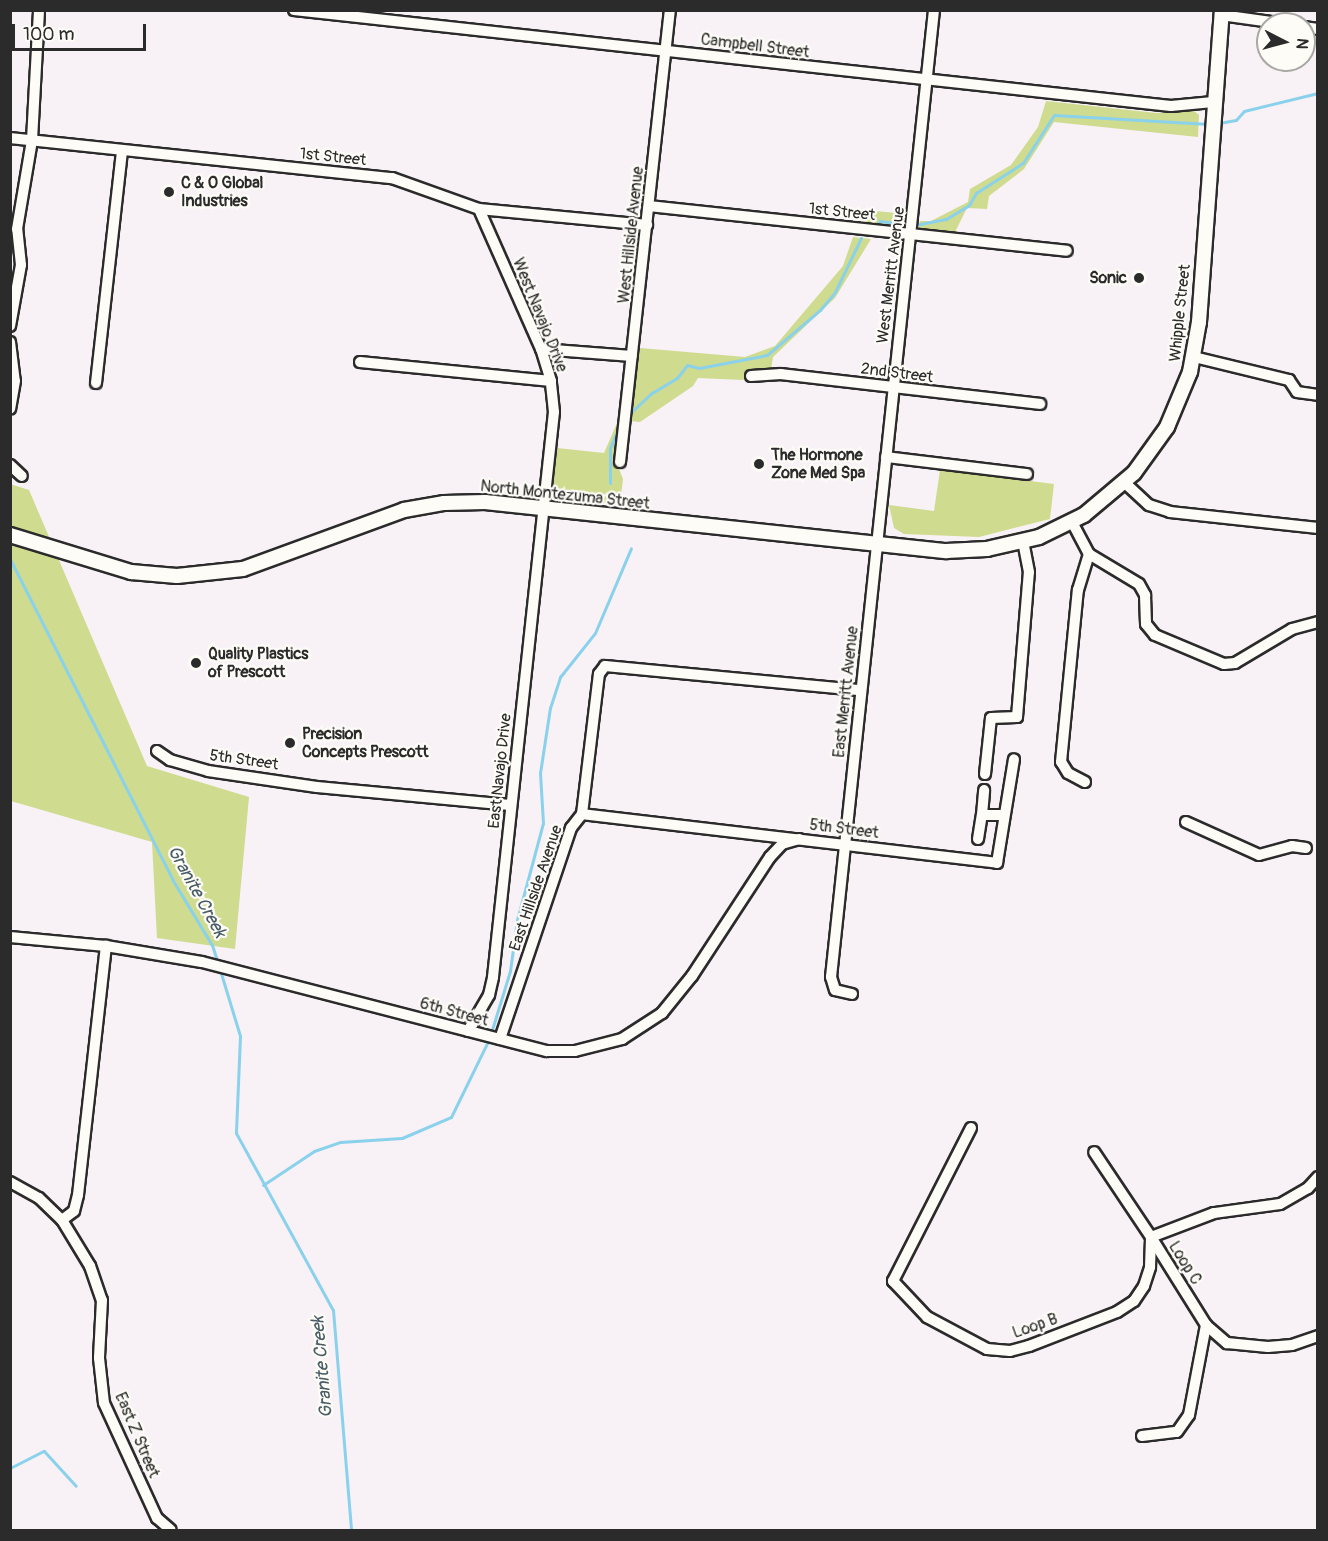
<!DOCTYPE html>
<style>
body{margin:0}
#map{position:relative;width:1328px;height:1541px;overflow:hidden;background:#f8f1f6;font-family:Pangolin,sans-serif}
div>[style]{position:absolute}
.green>*{inset:0;background:#cfdb8e}
.stream>*{height:3px;margin:-1.5px;padding:0 1.5px;transform-origin:1.5px;border-radius:1.5px;background:#8ad1eb}
.roads{filter:drop-shadow(2px 0 #2b2b2b) drop-shadow(-2px 0 #2b2b2b) drop-shadow(0 2px #2b2b2b) drop-shadow(0 -2px #2b2b2b)}
.minor>*{height:10px;margin:-5px;padding:0 5px;transform-origin:5px;border-radius:5px;background:#fdfcf7}
.major>*{height:14px;margin:-7px;padding:0 7px;transform-origin:7px;border-radius:7px;background:#fdfcf7}
.dots>*{width:16px;height:16px;translate:-50% -50%;box-sizing:border-box;border:3px solid #fdfcf7;border-radius:50%}
span{translate:-50% -50%;white-space:nowrap;text-align:center;line-height:1.15;-webkit-text-stroke:4.5px #fdfcf7;paint-order:stroke}
.street-label{font-size:16px;color:#2b2b2b}
.poi-label{font-size:16px;color:#2b2b2b;font-weight:700}
.left{translate:0 -50%;text-align:left}
.right{translate:-100% -50%;text-align:right}
.water-label{font-size:18px;color:#485d65;font-style:italic}
.frame{position:absolute;inset:0;border:12px solid #2b2b2b;pointer-events:none}
.north{position:absolute;left:1256px;top:12px;width:60px;height:60px;box-sizing:border-box;background:#fdfcf7;border:2px solid #a9a8a5;border-radius:50%;rotate:96deg;font-size:16px;font-weight:700;line-height:24px;text-align:center;color:#2b2b2b}
.north::after{content:'';display:block;margin:auto;width:21px;height:27px;background:#2b2b2b;clip-path:polygon(50% 0,100% 100%,50% 72%,0 100%)}
.scale{position:absolute;left:12px;top:24px;width:134px;height:27px;box-sizing:border-box;border:3px solid #2b2b2b;border-top:0;padding-left:8px;font-size:18px;line-height:21px;white-space:nowrap;color:#2b2b2b;-webkit-text-stroke:4px #fdfcf7;paint-order:stroke}
</style>
<div id="map">
<div class="green">
<div style="clip-path:polygon(1046px 101px,1156px 113px,1194px 111px,1199px 115px,1198px 137px,1054px 122px,1024px 169px,989px 196px,987px 209px,967px 208px,954px 234px,918px 233px,920px 221px,931px 221px,968px 202px,970px 189px,1011px 165px,1038px 127px)"></div>
<div style="clip-path:polygon(864px 210px,907px 214px,906px 231px,863px 226px)"></div>
<div style="clip-path:polygon(853px 237px,871px 239px,835px 298px,773px 357px,771px 369px,751px 372px,743px 380px,698px 378px,693px 386px,640px 422px,629px 421px,635px 358px,640px 348px,745px 357px,775px 346px,843px 266px)"></div>
<div style="clip-path:polygon(621px 414px,616px 461px,623px 479px,620px 504px,562px 499px,553px 486px,557px 448px,604px 453px)"></div>
<div style="clip-path:polygon(940px 470px,1054px 484px,1050px 519px,979px 537px,904px 534px,894px 528px,889px 505px,934px 511px)"></div>
<div style="clip-path:polygon(10px 484px,29px 490px,147px 766px,249px 797px,235px 949px,157px 938px,152px 842px,11px 801px)"></div>
</div>
<div class="stream">
<div style="left:1219px;top:123px;width:17px;rotate:-10deg"></div>
<div style="left:1236px;top:120px;width:12px;rotate:-48deg"></div>
<div style="left:1244px;top:111px;width:76px;rotate:-13.7deg"></div>
<div style="left:915px;top:225px;width:32px;rotate:-11deg"></div>
<div style="left:946px;top:219px;width:27px;rotate:-31deg"></div>
<div style="left:969px;top:205px;width:14px;rotate:-60deg"></div>
<div style="left:976px;top:193px;width:56px;rotate:-32.6deg"></div>
<div style="left:1023px;top:163px;width:57px;rotate:-57.1deg"></div>
<div style="left:1054px;top:115px;width:155px;rotate:3.3deg"></div>
<div style="left:875px;top:226px;width:7px;rotate:-45deg"></div>
<div style="left:880px;top:221px;width:28px;rotate:8deg"></div>
<div style="left:628px;top:415px;width:33px;rotate:-43deg"></div>
<div style="left:652px;top:393px;width:29px;rotate:-31deg"></div>
<div style="left:677px;top:378px;width:16px;rotate:-52deg"></div>
<div style="left:687px;top:365px;width:12px;rotate:14deg"></div>
<div style="left:699px;top:368px;width:69px;rotate:-10.8deg"></div>
<div style="left:767px;top:355px;width:70px;rotate:-40.3deg"></div>
<div style="left:820px;top:310px;width:23px;rotate:-50deg"></div>
<div style="left:835px;top:292px;width:60px;rotate:-64.3deg"></div>
<div style="left:610px;top:483px;width:35px;rotate:-90deg"></div>
<div style="left:610px;top:448px;width:23px;rotate:-67deg"></div>
<div style="left:10px;top:559px;width:359px;rotate:63.1deg"></div>
<div style="left:172px;top:879px;width:77px;rotate:58.8deg"></div>
<div style="left:212px;top:945px;width:20px;rotate:72deg"></div>
<div style="left:220px;top:970px;width:69px;rotate:73.1deg"></div>
<div style="left:240px;top:1036px;width:97px;rotate:92.4deg"></div>
<div style="left:236px;top:1133px;width:202px;rotate:61.3deg"></div>
<div style="left:333px;top:1310px;width:221px;rotate:85.3deg"></div>
<div style="left:491px;top:1033px;width:65px;rotate:-73deg"></div>
<div style="left:510px;top:971px;width:51px;rotate:-82.2deg"></div>
<div style="left:517px;top:920px;width:100px;rotate:-75deg"></div>
<div style="left:543px;top:823px;width:50px;rotate:-93.4deg"></div>
<div style="left:540px;top:773px;width:66px;rotate:-81.3deg"></div>
<div style="left:550px;top:708px;width:33px;rotate:-72deg"></div>
<div style="left:560px;top:677px;width:56px;rotate:-51.5deg"></div>
<div style="left:595px;top:633px;width:92px;rotate:-67deg"></div>
<div style="left:263px;top:1185px;width:61px;rotate:-33.7deg"></div>
<div style="left:314px;top:1151px;width:28px;rotate:-19deg"></div>
<div style="left:340px;top:1142px;width:62px;rotate:-3.7deg"></div>
<div style="left:402px;top:1138px;width:53px;rotate:-23.2deg"></div>
<div style="left:451px;top:1117px;width:87px;rotate:-64deg"></div>
<div style="left:10px;top:1468px;width:38px;rotate:-27deg"></div>
<div style="left:44px;top:1451px;width:47px;rotate:47.6deg"></div>
</div>
<div class="roads">
<div class="minor">
<div style="left:294px;top:10px;width:882px;rotate:6.25deg"></div>
<div style="left:1171px;top:106px;width:42px;rotate:-5.4deg"></div>
<div style="left:1221px;top:15px;width:65px;rotate:8deg"></div>
<div style="left:1304px;top:27px;width:14px;rotate:8deg"></div>
<div style="left:10px;top:138px;width:384px;rotate:6deg"></div>
<div style="left:392px;top:178px;width:92px;rotate:19.6deg"></div>
<div style="left:479px;top:209px;width:169px;rotate:5.4deg"></div>
<div style="left:649px;top:206px;width:420px;rotate:6.1deg"></div>
<div style="left:10px;top:326px;width:62px;rotate:-79.8deg"></div>
<div style="left:21px;top:265px;width:36px;rotate:-96deg"></div>
<div style="left:17px;top:229px;width:90px;rotate:-80.4deg"></div>
<div style="left:32px;top:140px;width:130px;rotate:-86.9deg"></div>
<div style="left:10px;top:342px;width:39px;rotate:83deg"></div>
<div style="left:15px;top:381px;width:28px;rotate:100deg"></div>
<div style="left:541px;top:349px;width:91px;rotate:4.4deg"></div>
<div style="left:1194px;top:357px;width:98px;rotate:13.6deg"></div>
<div style="left:1289px;top:380px;width:14px;rotate:56deg"></div>
<div style="left:1297px;top:392px;width:21px;rotate:8deg"></div>
<div style="left:360px;top:362px;width:192px;rotate:5.7deg"></div>
<div style="left:751px;top:376px;width:30px;rotate:-4deg"></div>
<div style="left:781px;top:374px;width:261px;rotate:6.6deg"></div>
<div style="left:96px;top:383px;width:234px;rotate:-83.6deg"></div>
<div style="left:886px;top:457px;width:142px;rotate:6.9deg"></div>
<div style="left:620px;top:462px;width:455px;rotate:-83.7deg"></div>
<div style="left:10px;top:465px;width:16px;rotate:43deg"></div>
<div style="left:1124px;top:482px;width:34px;rotate:43deg"></div>
<div style="left:1149px;top:505px;width:22px;rotate:18deg"></div>
<div style="left:1170px;top:512px;width:149px;rotate:6.2deg"></div>
<div style="left:1072px;top:522px;width:36px;rotate:62deg"></div>
<div style="left:1089px;top:554px;width:58px;rotate:31deg"></div>
<div style="left:1139px;top:584px;width:13px;rotate:61deg"></div>
<div style="left:1145px;top:595px;width:29px;rotate:88deg"></div>
<div style="left:1146px;top:624px;width:14px;rotate:51deg"></div>
<div style="left:1155px;top:635px;width:75px;rotate:22.8deg"></div>
<div style="left:1224px;top:664px;width:11px;rotate:-5deg"></div>
<div style="left:1235px;top:663px;width:66px;rotate:-30.8deg"></div>
<div style="left:1292px;top:629px;width:27px;rotate:-15deg"></div>
<div style="left:157px;top:751px;width:16px;rotate:35deg"></div>
<div style="left:170px;top:760px;width:40px;rotate:16deg"></div>
<div style="left:208px;top:771px;width:110px;rotate:8.4deg"></div>
<div style="left:317px;top:787px;width:194px;rotate:5.3deg"></div>
<div style="left:985px;top:774px;width:56px;rotate:-83.9deg"></div>
<div style="left:991px;top:718px;width:26px;rotate:-2deg"></div>
<div style="left:1017px;top:717px;width:145px;rotate:-85.3deg"></div>
<div style="left:1029px;top:572px;width:31px;rotate:-101deg"></div>
<div style="left:1085px;top:782px;width:19px;rotate:-152deg"></div>
<div style="left:1068px;top:773px;width:13px;rotate:-122deg"></div>
<div style="left:1061px;top:762px;width:173px;rotate:-84.4deg"></div>
<div style="left:1078px;top:590px;width:38px;rotate:-73deg"></div>
<div style="left:582px;top:814px;width:418px;rotate:6.7deg"></div>
<div style="left:997px;top:863px;width:105px;rotate:-80.7deg"></div>
<div style="left:982px;top:815px;width:25px;rotate:-85deg"></div>
<div style="left:1186px;top:822px;width:80px;rotate:24.3deg"></div>
<div style="left:1259px;top:855px;width:34px;rotate:-15deg"></div>
<div style="left:1292px;top:846px;width:14px;rotate:8deg"></div>
<div style="left:978px;top:839px;width:24px;rotate:-81deg"></div>
<div style="left:982px;top:815px;width:22px"></div>
<div style="left:10px;top:937px;width:96px;rotate:5.4deg"></div>
<div style="left:106px;top:946px;width:97px;rotate:9.5deg"></div>
<div style="left:202px;top:962px;width:356px;rotate:14.5deg"></div>
<div style="left:547px;top:1051px;width:28px"></div>
<div style="left:575px;top:1051px;width:49px;rotate:-14.3deg"></div>
<div style="left:622px;top:1039px;width:48px;rotate:-33deg"></div>
<div style="left:662px;top:1013px;width:48px;rotate:-51deg"></div>
<div style="left:692px;top:976px;width:142px;rotate:-56.8deg"></div>
<div style="left:770px;top:857px;width:18px;rotate:-47deg"></div>
<div style="left:782px;top:844px;width:18px;rotate:-16deg"></div>
<div style="left:852px;top:994px;width:17px;rotate:-167deg"></div>
<div style="left:835px;top:990px;width:14px;rotate:-107deg"></div>
<div style="left:831px;top:977px;width:972px;rotate:-83.92deg"></div>
<div style="left:468px;top:1031px;width:42px;rotate:-59.7deg"></div>
<div style="left:489px;top:995px;width:18px;rotate:-77deg"></div>
<div style="left:493px;top:977px;width:568px;rotate:-83.84deg"></div>
<div style="left:554px;top:412px;width:31px;rotate:-96deg"></div>
<div style="left:551px;top:381px;width:34px;rotate:-107deg"></div>
<div style="left:541px;top:349px;width:153px;rotate:-113.9deg"></div>
<div style="left:500px;top:1039px;width:223px;rotate:-71.4deg"></div>
<div style="left:571px;top:828px;width:18px;rotate:-52deg"></div>
<div style="left:582px;top:814px;width:141px;rotate:-83.1deg"></div>
<div style="left:599px;top:674px;width:10px;rotate:-53deg"></div>
<div style="left:605px;top:666px;width:257px;rotate:5.4deg"></div>
<div style="left:971px;top:1128px;width:172px;rotate:117deg"></div>
<div style="left:893px;top:1281px;width:50px;rotate:46.6deg"></div>
<div style="left:927px;top:1317px;width:68px;rotate:28.1deg"></div>
<div style="left:987px;top:1349px;width:23px;rotate:5deg"></div>
<div style="left:1010px;top:1351px;width:20px;rotate:-15deg"></div>
<div style="left:1029px;top:1346px;width:94px;rotate:-21.1deg"></div>
<div style="left:1117px;top:1312px;width:20px;rotate:-33deg"></div>
<div style="left:1134px;top:1301px;width:18px;rotate:-56deg"></div>
<div style="left:1144px;top:1286px;width:20px;rotate:-72deg"></div>
<div style="left:1150px;top:1267px;width:30px;rotate:-88deg"></div>
<div style="left:1151px;top:1237px;width:102px;rotate:-123.8deg"></div>
<div style="left:1318px;top:1177px;width:15px;rotate:132deg"></div>
<div style="left:1308px;top:1188px;width:32px;rotate:150deg"></div>
<div style="left:1280px;top:1204px;width:67px;rotate:172.2deg"></div>
<div style="left:1214px;top:1213px;width:67px;rotate:159.1deg"></div>
<div style="left:1151px;top:1237px;width:104px;rotate:58deg"></div>
<div style="left:1206px;top:1325px;width:28px;rotate:41deg"></div>
<div style="left:1227px;top:1343px;width:41px;rotate:5.6deg"></div>
<div style="left:1268px;top:1347px;width:24px;rotate:-5deg"></div>
<div style="left:1292px;top:1345px;width:28px;rotate:-19deg"></div>
<div style="left:10px;top:1182px;width:33px;rotate:29deg"></div>
<div style="left:39px;top:1198px;width:32px;rotate:44deg"></div>
<div style="left:62px;top:1220px;width:54px;rotate:58.7deg"></div>
<div style="left:90px;top:1266px;width:36px;rotate:71deg"></div>
<div style="left:102px;top:1300px;width:58px;rotate:93deg"></div>
<div style="left:99px;top:1358px;width:45px;rotate:83.7deg"></div>
<div style="left:104px;top:1403px;width:127px;rotate:65.3deg"></div>
<div style="left:157px;top:1518px;width:18px;rotate:41deg"></div>
<div style="left:62px;top:1220px;width:15px;rotate:-37deg"></div>
<div style="left:74px;top:1211px;width:16px;rotate:-76deg"></div>
<div style="left:78px;top:1195px;width:251px;rotate:-83.6deg"></div>
<div style="left:1142px;top:1436px;width:35px;rotate:-7deg"></div>
<div style="left:1177px;top:1432px;width:21px;rotate:-55deg"></div>
<div style="left:1189px;top:1415px;width:92px;rotate:-79.3deg"></div>
</div>
<div class="major">
<div style="left:10px;top:535px;width:127px;rotate:17deg"></div>
<div style="left:131px;top:572px;width:46px;rotate:5deg"></div>
<div style="left:177px;top:576px;width:66px;rotate:-6.1deg"></div>
<div style="left:243px;top:569px;width:171px;rotate:-20.1deg"></div>
<div style="left:404px;top:510px;width:41px;rotate:-9.9deg"></div>
<div style="left:444px;top:503px;width:41px;rotate:-1.4deg"></div>
<div style="left:485px;top:502px;width:464px;rotate:6.1deg"></div>
<div style="left:946px;top:551px;width:41px;rotate:-2.8deg"></div>
<div style="left:987px;top:549px;width:53px;rotate:-13deg"></div>
<div style="left:1039px;top:537px;width:50px;rotate:-26.1deg"></div>
<div style="left:1084px;top:515px;width:65px;rotate:-40deg"></div>
<div style="left:1134px;top:473px;width:57px;rotate:-54.3deg"></div>
<div style="left:1167px;top:427px;width:60px;rotate:-67.3deg"></div>
<div style="left:1190px;top:372px;width:51px;rotate:-79.8deg"></div>
<div style="left:1199px;top:322px;width:313px;rotate:-85.8deg"></div>
</div>
</div>
<div class="dots">
<div style="left:169px;top:192px;background:#2b2b2b"></div>
<div style="left:1139px;top:278px;background:#2b2b2b"></div>
<div style="left:759px;top:464px;background:#2b2b2b"></div>
<div style="left:196px;top:663px;background:#2b2b2b"></div>
<div style="left:290px;top:743px;background:#2b2b2b"></div>
</div>
<div class="street-label">
<span style="left:755px;top:46px;rotate:7deg">Campbell Street</span>
<span style="left:333px;top:157px;rotate:6deg">1st Street</span>
<span style="left:842px;top:212px;rotate:6deg">1st Street</span>
<span style="left:631px;top:235px;rotate:-84deg">West Hillside Avenue</span>
<span style="left:891px;top:275px;rotate:-83deg">West Merritt Avenue</span>
<span style="left:1180px;top:313px;rotate:-84deg">Whipple Street</span>
<span style="left:540px;top:315px;rotate:68deg">West Navajo Drive</span>
<span style="left:897px;top:373px;rotate:7deg">2nd Street</span>
<span style="left:565px;top:495px;rotate:6deg">North Montezuma Street</span>
<span style="left:846px;top:692px;rotate:-84deg">East Merritt Avenue</span>
<span style="left:244px;top:760px;rotate:8deg">5th Street</span>
<span style="left:500px;top:771px;rotate:-84deg">East Navajo Drive</span>
<span style="left:844px;top:829px;rotate:7deg">5th Street</span>
<span style="left:536px;top:888px;rotate:-71deg">East Hillside Avenue</span>
<span style="left:454px;top:1012px;rotate:15deg">6th Street</span>
<span style="left:1185px;top:1263px;rotate:58deg">Loop C</span>
<span style="left:1035px;top:1326px;rotate:-19deg">Loop B</span>
<span style="left:137px;top:1435px;rotate:67deg">East Z Street</span>
</div>
<div class="poi-label">
<span class="left" style="left:181px;top:192px">C &amp; O Global<br>Industries</span>
<span class="right" style="left:1127px;top:278px">Sonic</span>
<span class="left" style="left:771px;top:464px">The Hormone<br>Zone Med Spa</span>
<span class="left" style="left:208px;top:663px">Quality Plastics<br>of Prescott</span>
<span class="left" style="left:302px;top:743px">Precision<br>Concepts Prescott</span>
</div>
<div class="water-label">
<span style="left:196px;top:892px;rotate:61deg">Granite Creek</span>
<span style="left:323px;top:1367px;rotate:-95deg">Granite Creek</span>
</div>
<div class="frame"></div>
<div class="north">N</div>
<div class="scale">100 m</div>
</div>
